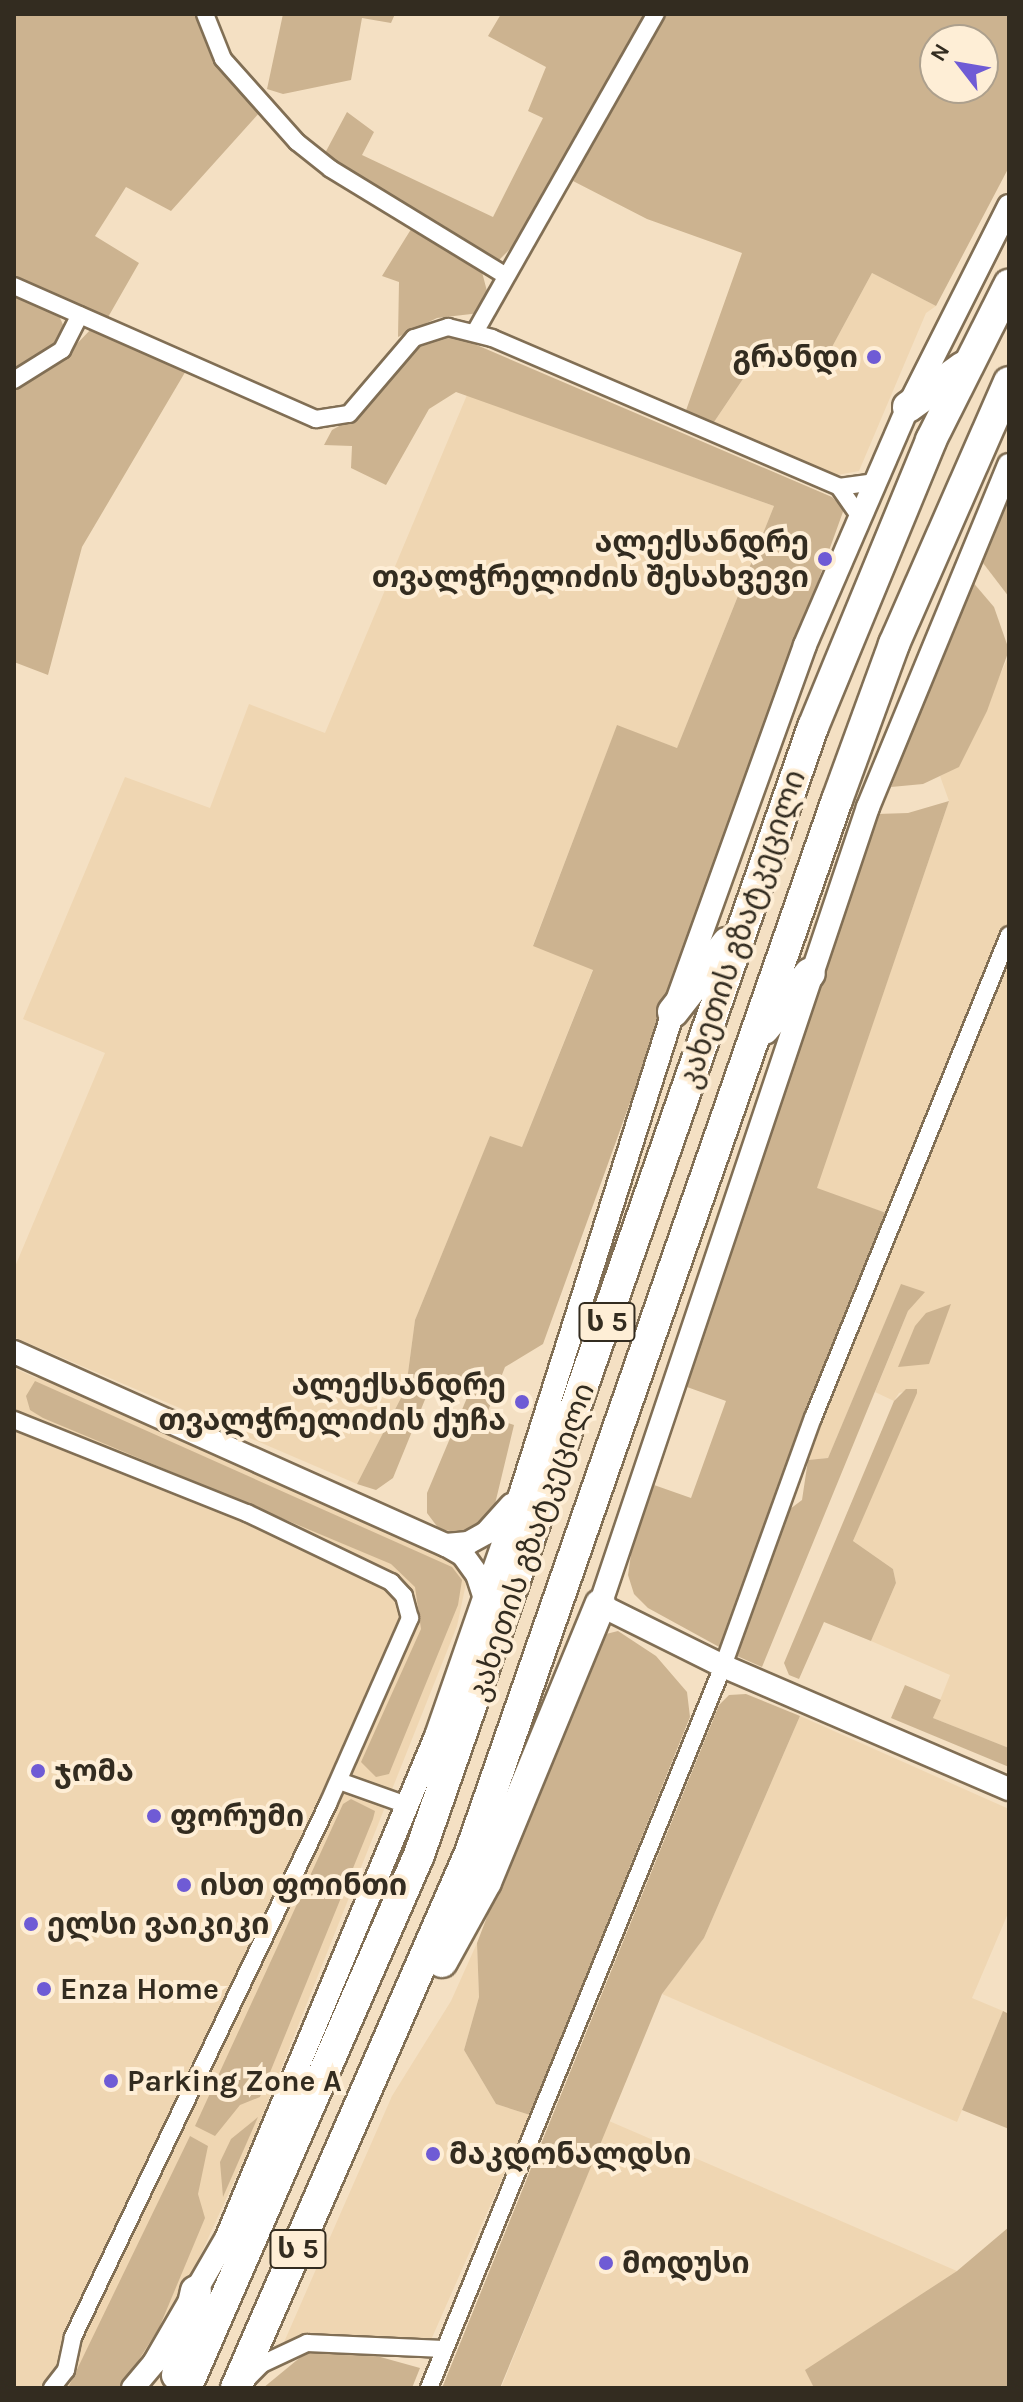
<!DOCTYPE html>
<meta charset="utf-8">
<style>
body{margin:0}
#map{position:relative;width:1023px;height:2402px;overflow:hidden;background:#f4e0c3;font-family:Karla,"Noto Sans Georgian",sans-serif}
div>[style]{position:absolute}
.built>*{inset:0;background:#efd6b2}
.green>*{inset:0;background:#ccb390}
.roads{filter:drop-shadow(2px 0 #816f55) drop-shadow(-2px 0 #816f55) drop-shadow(0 2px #816f55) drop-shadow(0 -2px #816f55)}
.street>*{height:16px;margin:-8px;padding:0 8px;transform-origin:8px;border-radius:8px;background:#fff}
.secondary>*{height:22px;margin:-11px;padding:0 11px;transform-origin:11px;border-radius:11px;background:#fff}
.highway>*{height:30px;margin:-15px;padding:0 15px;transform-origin:15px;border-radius:15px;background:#fff}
.dots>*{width:22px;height:22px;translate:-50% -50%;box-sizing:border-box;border:4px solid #feeed6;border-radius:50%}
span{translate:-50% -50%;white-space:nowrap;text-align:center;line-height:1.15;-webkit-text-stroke:8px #feeed6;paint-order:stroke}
.shield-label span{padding:2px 6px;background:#feeed6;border:2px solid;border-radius:6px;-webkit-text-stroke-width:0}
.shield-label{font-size:28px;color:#332c20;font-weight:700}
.poi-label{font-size:30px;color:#332c20;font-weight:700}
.right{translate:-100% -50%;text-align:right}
.left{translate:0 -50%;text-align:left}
.street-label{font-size:30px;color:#332c20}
.frame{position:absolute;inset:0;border:16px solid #332c20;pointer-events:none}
.north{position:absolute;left:919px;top:24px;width:80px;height:80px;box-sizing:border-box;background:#feeed6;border:2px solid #ada08d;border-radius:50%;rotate:301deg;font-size:22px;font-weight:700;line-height:32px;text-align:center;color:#332c20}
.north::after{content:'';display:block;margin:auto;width:28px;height:36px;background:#6f5bd5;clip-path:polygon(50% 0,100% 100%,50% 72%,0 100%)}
</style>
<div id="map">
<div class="built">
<div style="clip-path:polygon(872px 273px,936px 306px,926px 313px,859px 471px,832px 476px,712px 425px,753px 364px,825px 360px)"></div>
<div style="clip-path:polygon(467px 395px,774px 506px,677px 748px,617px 726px,533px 945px,593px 969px,522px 1147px,490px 1137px,415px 1320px,406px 1388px,357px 1484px,14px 1337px,14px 1269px,105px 1053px,23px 1019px,125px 777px,210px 808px,249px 704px,325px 733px)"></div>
<div style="clip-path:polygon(1009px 655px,1009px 1748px,933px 1718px,950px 1675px,871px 1641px,896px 1583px,893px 1569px,853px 1541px,917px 1389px,899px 1393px,894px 1401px,875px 1392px,908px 1311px,924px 1292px,901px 1285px,828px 1458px,808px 1460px,889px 1214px,816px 1189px,949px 801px,940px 776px,959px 766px)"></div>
<div style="clip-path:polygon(14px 1368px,36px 1378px,51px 1377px,342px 1507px,461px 1566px,467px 1579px,457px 1626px,251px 2144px,165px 2333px,127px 2388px,14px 2388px)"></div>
<div style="clip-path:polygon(800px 1716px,1009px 1809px,1009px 1911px,972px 1998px,1003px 2011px,957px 2122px,662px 1994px,704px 1938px)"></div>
<div style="clip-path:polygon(477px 1943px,479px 1997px,464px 2050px,496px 2104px,530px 2115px,431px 2340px,308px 2334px,281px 2349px,392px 2096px,451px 2001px)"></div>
<div style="clip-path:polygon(609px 2121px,957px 2271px,806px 2370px,814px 2388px,501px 2388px)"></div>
</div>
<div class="green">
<div style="clip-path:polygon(14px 14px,200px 14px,220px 68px,260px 112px,171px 211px,126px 187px,95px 236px,139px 263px,107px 319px,14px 277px)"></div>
<div style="clip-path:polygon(283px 14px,395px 14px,391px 23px,362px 18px,351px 80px,283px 94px,267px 89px)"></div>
<div style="clip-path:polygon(501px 14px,650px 14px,522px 237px,498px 261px,324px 155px,347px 112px,374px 132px,362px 155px,493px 217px,543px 118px,528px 111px,546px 67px,488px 36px)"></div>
<div style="clip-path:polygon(evenodd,660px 14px,1009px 14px,1009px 167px,936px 306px,872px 273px,825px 360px,753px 364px,712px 425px,684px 416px,742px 253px,647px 219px,573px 181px,660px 14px,935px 40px,983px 40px,983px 88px,935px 88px,935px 40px)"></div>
<div style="clip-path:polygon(413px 226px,482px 272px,488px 295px,480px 313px,437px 318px,398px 337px,399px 282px,382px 276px)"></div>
<div style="clip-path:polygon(14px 294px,58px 313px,66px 332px,60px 345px,14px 373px)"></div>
<div style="clip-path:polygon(92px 328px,187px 369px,82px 547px,48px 675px,14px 662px,14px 385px,72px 349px)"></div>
<div style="clip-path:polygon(451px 334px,832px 497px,844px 509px,543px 1344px,505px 1367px,486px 1416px,514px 1425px,495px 1504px,484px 1524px,467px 1534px,439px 1529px,427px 1513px,427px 1493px,469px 1393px,435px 1375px,393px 1478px,376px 1490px,357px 1484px,406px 1388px,415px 1320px,490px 1136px,522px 1147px,593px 970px,533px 946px,617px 725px,677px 748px,774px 506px,456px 392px,429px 409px,386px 485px,351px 468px,352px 446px,324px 445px,332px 430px,359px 415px,416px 346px,432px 336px)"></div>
<div style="clip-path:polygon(1009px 499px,1009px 597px,983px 563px)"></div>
<div style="clip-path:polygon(971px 580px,994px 607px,1009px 650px,987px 711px,959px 767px,923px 784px,891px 787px)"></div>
<div style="clip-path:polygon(949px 801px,817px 1188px,889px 1214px,721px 1648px,648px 1608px,634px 1594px,628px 1575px,631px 1554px,654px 1485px,691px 1498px,726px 1401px,687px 1387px,877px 814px,908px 813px)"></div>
<div style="clip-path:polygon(901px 1284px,925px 1292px,908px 1311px,762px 1667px,737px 1656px,786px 1512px,802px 1500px,808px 1460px,828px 1458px)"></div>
<div style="clip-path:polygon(951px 1304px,929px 1364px,898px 1367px,915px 1326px,926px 1313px)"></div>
<div style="clip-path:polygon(35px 1381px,452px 1567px,462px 1580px,458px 1605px,389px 1774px,376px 1777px,361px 1762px,421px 1629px,415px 1587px,391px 1564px,43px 1418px,30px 1410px,26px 1396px)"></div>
<div style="clip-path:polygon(906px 1389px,917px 1389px,917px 1393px,853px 1541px,893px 1569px,896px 1583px,871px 1641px,824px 1622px,799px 1679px,789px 1675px,784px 1663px,894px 1401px)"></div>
<div style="clip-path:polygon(618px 1631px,656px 1656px,687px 1692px,690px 1717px,530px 2115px,496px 2104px,464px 2050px,479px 1997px,477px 1943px,594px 1637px)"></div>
<div style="clip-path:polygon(905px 1685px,941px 1700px,933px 1718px,1009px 1748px,1009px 1767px,891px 1718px)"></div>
<div style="clip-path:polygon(746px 1694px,800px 1716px,704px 1938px,662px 1994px,500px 2388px,442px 2388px,719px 1705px,729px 1695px)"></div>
<div style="clip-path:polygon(351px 1799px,375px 1811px,373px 1819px,260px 2097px,240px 2105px,215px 2136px,195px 2126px,343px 1804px)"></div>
<div style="clip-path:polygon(1003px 2011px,1009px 2014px,1009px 2129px,962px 2110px)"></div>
<div style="clip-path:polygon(258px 2117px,223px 2197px,220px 2162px,231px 2139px)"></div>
<div style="clip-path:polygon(190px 2136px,208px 2146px,198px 2194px,205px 2218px,159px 2328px,121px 2388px,68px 2388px)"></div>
<div style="clip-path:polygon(1009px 2227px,1009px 2388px,814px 2388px,805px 2370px,957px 2271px)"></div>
<div style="clip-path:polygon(308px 2351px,366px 2353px,420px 2368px,412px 2388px,263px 2388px)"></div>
</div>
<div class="roads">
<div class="street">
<div style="left:205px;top:14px;width:48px;rotate:68.2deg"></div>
<div style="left:223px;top:59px;width:111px;rotate:48.3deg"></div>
<div style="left:297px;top:142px;width:43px;rotate:38.5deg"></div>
<div style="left:331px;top:169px;width:205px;rotate:31.4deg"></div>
<div style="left:14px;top:286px;width:330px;rotate:23.8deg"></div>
<div style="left:316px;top:419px;width:33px;rotate:-9deg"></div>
<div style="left:349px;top:414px;width:100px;rotate:-49.5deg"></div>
<div style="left:414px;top:338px;width:36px;rotate:-18deg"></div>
<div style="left:448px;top:327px;width:45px;rotate:14deg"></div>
<div style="left:492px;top:338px;width:378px;rotate:23.2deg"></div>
<div style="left:839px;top:487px;width:35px;rotate:-8deg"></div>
<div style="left:475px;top:332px;width:366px;rotate:-60.4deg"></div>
<div style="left:14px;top:380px;width:57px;rotate:-32deg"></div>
<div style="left:62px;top:350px;width:39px;rotate:-63deg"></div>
<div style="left:839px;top:487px;width:35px;rotate:55deg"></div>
<div style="left:14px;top:1420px;width:251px;rotate:21.8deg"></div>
<div style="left:247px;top:1513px;width:160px;rotate:25.6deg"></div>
<div style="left:391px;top:1582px;width:19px;rotate:47deg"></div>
<div style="left:404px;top:1596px;width:23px;rotate:75deg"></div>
<div style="left:410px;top:1618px;width:203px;rotate:113.8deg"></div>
<div style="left:328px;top:1804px;width:591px;rotate:115.57deg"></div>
<div style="left:73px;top:2337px;width:34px;rotate:102deg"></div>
<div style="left:66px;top:2370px;width:23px;rotate:128deg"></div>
<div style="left:339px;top:1781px;width:69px;rotate:19.5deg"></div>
<div style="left:248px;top:2378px;width:20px;rotate:-45deg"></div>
<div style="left:262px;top:2364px;width:50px;rotate:-25deg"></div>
<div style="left:307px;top:2343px;width:137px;rotate:2.5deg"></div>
<div style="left:429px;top:2388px;width:780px;rotate:-67.84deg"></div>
<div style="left:723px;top:1666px;width:264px;rotate:-70.1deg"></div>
<div style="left:813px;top:1418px;width:521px;rotate:-67.91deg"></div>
</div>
<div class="secondary">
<div style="left:1009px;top:465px;width:370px;rotate:112.4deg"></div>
<div style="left:868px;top:807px;width:842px;rotate:108.56deg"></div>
<div style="left:600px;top:1605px;width:137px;rotate:26.4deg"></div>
<div style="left:723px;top:1666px;width:311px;rotate:23.3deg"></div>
<div style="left:14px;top:1352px;width:473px;rotate:24.1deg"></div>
<div style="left:446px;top:1545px;width:20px;rotate:30deg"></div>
<div style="left:463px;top:1555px;width:24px;rotate:54deg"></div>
<div style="left:477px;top:1574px;width:25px;rotate:72deg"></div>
<div style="left:446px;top:1545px;width:22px;rotate:-5deg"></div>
<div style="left:468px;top:1543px;width:21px;rotate:-29deg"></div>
<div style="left:486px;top:1533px;width:38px;rotate:-48deg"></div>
<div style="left:133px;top:2388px;width:33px;rotate:-50deg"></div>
<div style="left:154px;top:2363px;width:143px;rotate:-59.9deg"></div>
<div style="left:226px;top:2239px;width:545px;rotate:-67.34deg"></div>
<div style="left:436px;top:1736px;width:255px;rotate:-70.8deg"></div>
<div style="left:520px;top:1495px;width:507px;rotate:-72.42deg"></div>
<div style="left:673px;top:1012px;width:390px;rotate:-70.2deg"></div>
<div style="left:805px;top:645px;width:259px;rotate:-66.6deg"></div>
<div style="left:908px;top:407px;width:225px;rotate:-63.3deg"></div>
</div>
<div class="highway">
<div style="left:908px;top:407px;width:68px;rotate:-36deg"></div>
<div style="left:673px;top:1012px;width:88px;rotate:-52deg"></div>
<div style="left:764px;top:1029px;width:72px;rotate:-50.6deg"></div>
<div style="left:442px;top:1962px;width:91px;rotate:-61.2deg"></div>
<div style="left:486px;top:1882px;width:300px;rotate:-67.6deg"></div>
<div style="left:177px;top:2375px;width:86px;rotate:-77.3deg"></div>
<div style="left:186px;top:2388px;width:582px;rotate:-66.39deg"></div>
<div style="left:419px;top:1855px;width:1195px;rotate:-70.75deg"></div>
<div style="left:813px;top:727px;width:310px;rotate:-67.6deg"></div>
<div style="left:931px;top:440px;width:174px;rotate:-63.3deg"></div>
<div style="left:236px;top:2388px;width:584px;rotate:-66.38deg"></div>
<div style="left:470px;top:1853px;width:1115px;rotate:-70.79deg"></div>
<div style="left:837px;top:800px;width:166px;rotate:-69.9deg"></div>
<div style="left:894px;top:644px;width:286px;rotate:-66.3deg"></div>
</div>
</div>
<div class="dots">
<div style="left:874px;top:357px;background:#6f5bd5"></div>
<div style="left:825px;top:559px;background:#6f5bd5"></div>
<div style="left:522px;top:1402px;background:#6f5bd5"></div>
<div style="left:38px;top:1771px;background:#6f5bd5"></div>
<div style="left:154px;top:1816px;background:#6f5bd5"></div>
<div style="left:184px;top:1885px;background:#6f5bd5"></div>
<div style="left:31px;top:1924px;background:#6f5bd5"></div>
<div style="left:44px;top:1989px;background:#6f5bd5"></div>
<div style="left:111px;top:2081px;background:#6f5bd5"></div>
<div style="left:433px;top:2154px;background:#6f5bd5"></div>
<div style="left:606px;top:2263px;background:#6f5bd5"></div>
</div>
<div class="shield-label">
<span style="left:607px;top:1322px">ს 5</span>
<span style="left:298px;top:2249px">ს 5</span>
</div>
<div class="poi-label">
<span class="right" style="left:858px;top:357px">გრანდი</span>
<span class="right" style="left:809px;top:559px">ალექსანდრე<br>თვალჭრელიძის შესახვევი</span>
<span class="right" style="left:506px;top:1402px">ალექსანდრე<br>თვალჭრელიძის ქუჩა</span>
<span class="left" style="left:54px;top:1771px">ჯომა</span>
<span class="left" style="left:170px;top:1816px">ფორუმი</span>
<span class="left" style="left:200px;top:1885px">ისთ ფოინთი</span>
<span class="left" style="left:47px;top:1924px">ელსი ვაიკიკი</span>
<span class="left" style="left:60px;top:1989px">Enza Home</span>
<span class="left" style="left:127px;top:2081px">Parking Zone A</span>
<span class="left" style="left:449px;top:2154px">მაკდონალდსი</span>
<span class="left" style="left:622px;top:2263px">მოდუსი</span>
</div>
<div class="street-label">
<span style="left:742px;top:929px;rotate:-71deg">კახეთის გზატკეცილი</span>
<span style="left:531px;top:1542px;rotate:-71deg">კახეთის გზატკეცილი</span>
</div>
<div class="frame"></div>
<div class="north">N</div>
</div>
